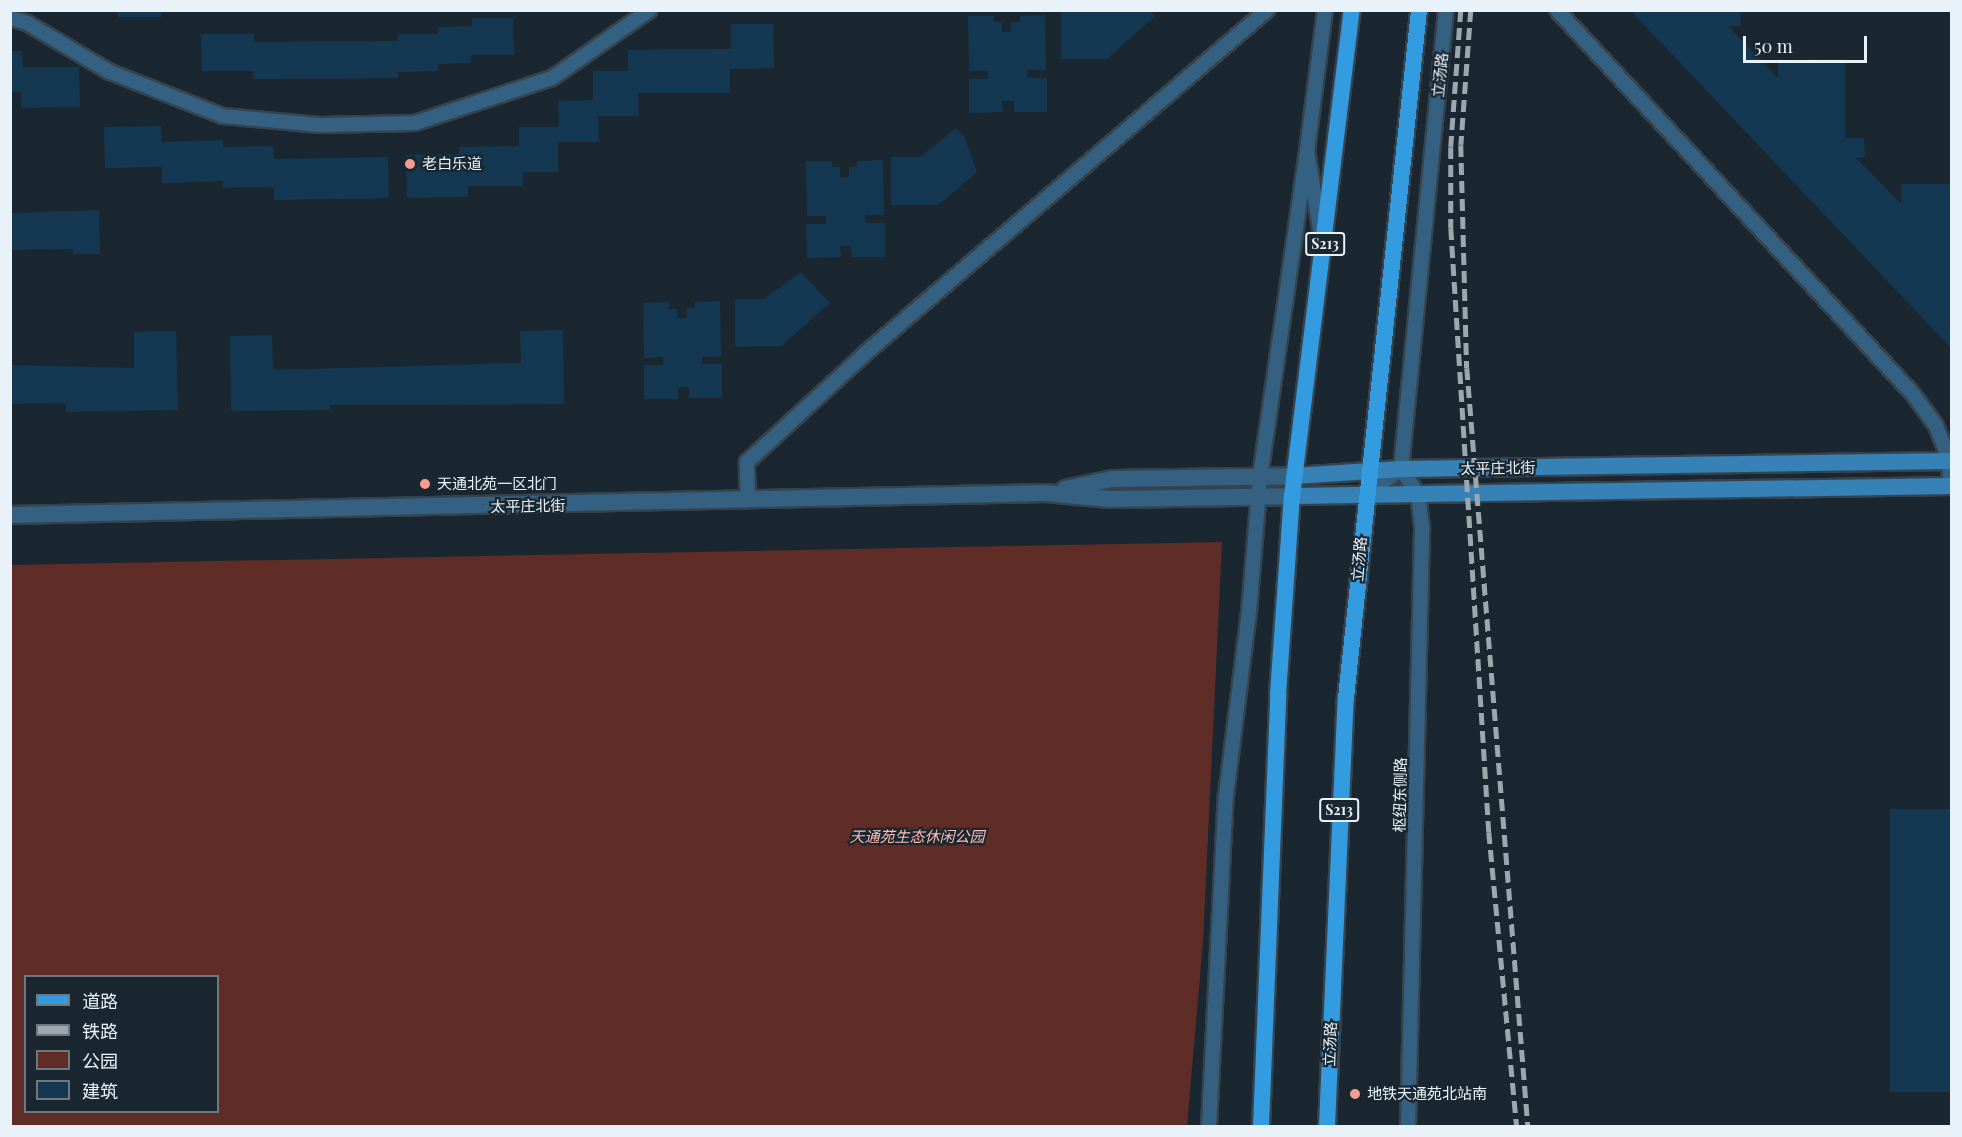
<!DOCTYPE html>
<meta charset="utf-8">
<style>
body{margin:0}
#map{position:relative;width:1962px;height:1137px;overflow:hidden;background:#1a2730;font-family:"Playfair Display","Noto Sans SC",serif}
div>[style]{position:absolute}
.green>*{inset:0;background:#602c26}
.building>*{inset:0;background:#143852}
.roads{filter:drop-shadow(2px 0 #37434c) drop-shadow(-2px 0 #37434c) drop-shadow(0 2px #37434c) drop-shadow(0 -2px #37434c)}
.minor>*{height:14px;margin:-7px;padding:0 7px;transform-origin:7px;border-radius:7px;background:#346182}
.tertiary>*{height:16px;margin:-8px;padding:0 8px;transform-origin:8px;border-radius:8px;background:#346182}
.secondary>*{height:16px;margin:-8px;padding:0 8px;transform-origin:8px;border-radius:8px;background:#3682b7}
.primary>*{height:16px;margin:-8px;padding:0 8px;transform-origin:8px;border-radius:8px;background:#339be0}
.rail>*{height:4.5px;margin-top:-2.25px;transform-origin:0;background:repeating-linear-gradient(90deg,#9ca7ae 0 12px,transparent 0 18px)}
.dots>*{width:16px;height:16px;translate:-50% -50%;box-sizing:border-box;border:3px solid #1a2730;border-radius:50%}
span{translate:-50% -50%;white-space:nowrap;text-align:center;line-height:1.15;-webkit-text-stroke:4.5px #1a2730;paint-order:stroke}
.shield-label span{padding:2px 4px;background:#1a2730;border:2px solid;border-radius:4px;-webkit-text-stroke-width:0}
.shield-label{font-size:14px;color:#e9f2f9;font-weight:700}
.street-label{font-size:15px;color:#e9f2f9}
.poi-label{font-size:15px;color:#e9f2f9}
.left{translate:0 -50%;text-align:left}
.park-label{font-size:15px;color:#febbb1;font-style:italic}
.frame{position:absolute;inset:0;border:12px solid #e9f2f9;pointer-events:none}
.legend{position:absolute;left:24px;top:975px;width:195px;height:138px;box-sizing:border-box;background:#1a2730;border:2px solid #6d7880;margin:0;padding:8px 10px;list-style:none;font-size:18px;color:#e9f2f9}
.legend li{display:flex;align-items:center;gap:12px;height:30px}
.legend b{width:30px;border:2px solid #6d7880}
.scale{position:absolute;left:1743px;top:36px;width:124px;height:27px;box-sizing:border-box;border:3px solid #e9f2f9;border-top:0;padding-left:8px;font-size:18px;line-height:21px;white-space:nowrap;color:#e9f2f9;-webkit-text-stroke:4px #1a2730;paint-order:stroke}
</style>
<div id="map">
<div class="green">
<div style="clip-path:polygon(evenodd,1222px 542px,1203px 942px,1187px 1126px,11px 1126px,11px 565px,1222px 542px,26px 976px,218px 976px,218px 1112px,26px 1112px,26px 976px)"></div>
</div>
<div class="building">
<div style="clip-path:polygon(118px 10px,161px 10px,161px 17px,118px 17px)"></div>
<div style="clip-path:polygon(1150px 10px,1155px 16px,1107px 59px,1061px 59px,1061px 11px)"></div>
<div style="clip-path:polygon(1630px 10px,1740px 10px,1741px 26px,1728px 26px,1778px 78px,1778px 60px,1845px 59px,1845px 138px,1864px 138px,1865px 157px,1856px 158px,1901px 204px,1901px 184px,1952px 184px,1952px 349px)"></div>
<div style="clip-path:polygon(1045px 15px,1046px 70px,1027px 70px,1027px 78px,1047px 78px,1047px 112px,1014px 112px,1014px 101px,1002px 101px,1003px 112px,969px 113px,969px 79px,988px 79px,988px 71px,969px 71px,968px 16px,994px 16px,994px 22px,1002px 22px,1002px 32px,1011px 32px,1011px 22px,1020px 22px,1020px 16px)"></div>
<div style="clip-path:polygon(472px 18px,513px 18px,514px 55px,471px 55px,471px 63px,438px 64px,438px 71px,398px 72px,398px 78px,253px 79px,253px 71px,202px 71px,201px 34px,254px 34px,254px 42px,398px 41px,398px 34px,438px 34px,438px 27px,472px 26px)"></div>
<div style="clip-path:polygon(731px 24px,773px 24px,774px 68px,730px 69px,730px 93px,638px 93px,639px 116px,598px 116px,599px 142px,558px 142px,558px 172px,523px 172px,523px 186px,468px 186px,468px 197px,407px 198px,406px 155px,459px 154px,459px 147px,519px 146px,519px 127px,559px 127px,558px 101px,593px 100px,593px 71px,628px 71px,628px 50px,731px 49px)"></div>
<div style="clip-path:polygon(10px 51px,22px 51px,23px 67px,79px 67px,80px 107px,21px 108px,21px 92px,10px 92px)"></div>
<div style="clip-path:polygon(161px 126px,162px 142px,223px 140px,223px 147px,273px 146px,274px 159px,388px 157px,389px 198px,274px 200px,274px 187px,223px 188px,223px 181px,162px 183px,162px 167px,105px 168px,104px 127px)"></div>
<div style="clip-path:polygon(956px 128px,965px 138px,977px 172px,938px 205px,891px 205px,891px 157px,920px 157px)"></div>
<div style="clip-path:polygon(883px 160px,884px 215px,865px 215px,865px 223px,885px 223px,885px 257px,852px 257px,851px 246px,840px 246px,841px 257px,807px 258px,806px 224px,826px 224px,826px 216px,807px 216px,806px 161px,832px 161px,832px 167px,840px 167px,840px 177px,849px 177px,849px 167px,857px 167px,857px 161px)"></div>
<div style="clip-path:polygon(99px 210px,100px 254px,73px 254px,73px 249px,10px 250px,10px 213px)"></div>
<div style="clip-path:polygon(801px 272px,830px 303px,781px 346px,735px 347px,735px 299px,764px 299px)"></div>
<div style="clip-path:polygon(720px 301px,721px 356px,702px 357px,702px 364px,722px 364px,722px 398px,689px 398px,689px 387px,678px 387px,678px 399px,644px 399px,644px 365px,663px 365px,663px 357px,644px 358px,643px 303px,669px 302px,669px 309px,677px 309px,677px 318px,687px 318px,687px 308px,695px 308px,695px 302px)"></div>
<div style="clip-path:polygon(563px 330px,564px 404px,330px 405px,330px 410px,231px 411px,230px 336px,272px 335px,273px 370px,521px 363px,520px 331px)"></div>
<div style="clip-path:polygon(176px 331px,178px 410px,66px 412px,66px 403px,10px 404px,10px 365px,134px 368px,134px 332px)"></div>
<div style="clip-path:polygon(1890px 809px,1952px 809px,1952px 1092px,1890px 1092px)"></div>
</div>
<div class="roads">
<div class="minor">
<div style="left:1557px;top:10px;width:524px;rotate:47.17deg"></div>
<div style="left:1913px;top:394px;width:39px;rotate:54deg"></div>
<div style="left:1936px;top:426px;width:35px;rotate:68deg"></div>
<div style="left:1949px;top:458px;width:28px;rotate:88deg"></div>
<div style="left:10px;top:18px;width:18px;rotate:16deg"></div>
<div style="left:27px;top:23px;width:96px;rotate:30.6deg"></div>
<div style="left:110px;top:72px;width:121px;rotate:21.3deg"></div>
<div style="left:223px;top:116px;width:97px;rotate:5.3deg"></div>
<div style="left:320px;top:125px;width:95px;rotate:-1.2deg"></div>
<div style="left:415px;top:123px;width:144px;rotate:-18.2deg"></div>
<div style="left:552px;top:78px;width:119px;rotate:-34.8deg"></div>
<div style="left:1321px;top:234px;width:84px;rotate:-99.6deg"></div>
<div style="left:1307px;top:151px;width:142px;rotate:-82.7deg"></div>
<div style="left:1401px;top:469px;width:30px;rotate:56deg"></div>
<div style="left:1418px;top:494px;width:35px;rotate:83deg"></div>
<div style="left:1422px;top:529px;width:597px;rotate:91.34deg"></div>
<div style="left:1365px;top:495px;width:44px;rotate:-35.8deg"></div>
<div style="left:1401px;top:469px;width:461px;rotate:-84.4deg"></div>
<div style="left:748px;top:499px;width:37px;rotate:-92deg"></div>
<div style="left:747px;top:462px;width:164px;rotate:-42.5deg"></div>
<div style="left:868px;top:351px;width:525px;rotate:-40.52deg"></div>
<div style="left:1209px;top:1126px;width:330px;rotate:-87.1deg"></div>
<div style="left:1226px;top:796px;width:185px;rotate:-82.9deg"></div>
<div style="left:1249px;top:612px;width:135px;rotate:-85.3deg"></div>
<div style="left:1260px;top:477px;width:329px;rotate:-81.8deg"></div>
</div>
<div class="tertiary">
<div style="left:1065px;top:489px;width:48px;rotate:-12deg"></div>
<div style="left:1112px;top:479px;width:182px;rotate:-0.9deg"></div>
<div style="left:10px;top:515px;width:1036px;rotate:-1.22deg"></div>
<div style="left:1046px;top:493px;width:64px;rotate:5.4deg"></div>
<div style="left:1110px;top:499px;width:182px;rotate:-0.9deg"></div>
</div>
<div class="secondary">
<div style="left:1294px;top:476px;width:107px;rotate:-3.7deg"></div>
<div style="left:1401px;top:469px;width:551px;rotate:-0.83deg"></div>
<div style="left:1292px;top:496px;width:660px;rotate:-0.87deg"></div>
</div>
<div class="primary">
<div style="left:1261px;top:1126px;width:432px;rotate:-87.7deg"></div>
<div style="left:1278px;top:694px;width:198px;rotate:-86deg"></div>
<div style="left:1292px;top:496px;width:490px;rotate:-83deg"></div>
<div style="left:1327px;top:1126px;width:428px;rotate:-87.5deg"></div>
<div style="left:1346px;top:698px;width:692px;rotate:-83.94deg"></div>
</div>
</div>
<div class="rail">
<div style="left:1461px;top:10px;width:137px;rotate:94.2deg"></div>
<div style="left:1451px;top:147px;width:81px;rotate:90deg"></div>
<div style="left:1451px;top:228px;width:605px;rotate:86.4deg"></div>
<div style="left:1489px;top:832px;width:295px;rotate:84.6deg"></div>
<div style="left:1471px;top:10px;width:135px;rotate:94.2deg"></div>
<div style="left:1461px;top:145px;width:223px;rotate:88.5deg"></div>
<div style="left:1467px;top:368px;width:760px;rotate:85.4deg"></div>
</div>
<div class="dots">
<div style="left:410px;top:164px;background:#f59d90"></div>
<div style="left:425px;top:484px;background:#f59d90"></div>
<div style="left:1355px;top:1094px;background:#f59d90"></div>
</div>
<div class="shield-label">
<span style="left:1325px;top:244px">S213</span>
<span style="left:1339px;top:810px">S213</span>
</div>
<div class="street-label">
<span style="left:1440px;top:75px;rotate:-84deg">立汤路</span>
<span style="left:1498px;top:468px;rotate:-1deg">太平庄北街</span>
<span style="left:528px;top:506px;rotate:-1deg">太平庄北街</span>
<span style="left:1359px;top:559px;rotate:-85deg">立汤路</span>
<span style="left:1400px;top:795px;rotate:-89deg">枢纽东侧路</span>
<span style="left:1330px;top:1044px;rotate:-88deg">立汤路</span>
</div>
<div class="poi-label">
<span class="left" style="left:422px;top:164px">老白乐道</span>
<span class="left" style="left:437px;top:484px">天通北苑一区北门</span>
<span class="left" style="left:1367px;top:1094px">地铁天通苑北站南</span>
</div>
<div class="park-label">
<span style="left:917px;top:837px">天通苑生态休闲公园</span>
</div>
<div class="frame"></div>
<ul class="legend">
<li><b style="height:8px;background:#339be0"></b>道路</li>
<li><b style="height:8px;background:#9ca7ae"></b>铁路</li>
<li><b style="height:16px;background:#602c26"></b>公园</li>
<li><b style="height:16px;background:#143852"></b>建筑</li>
</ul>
<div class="scale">50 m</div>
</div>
